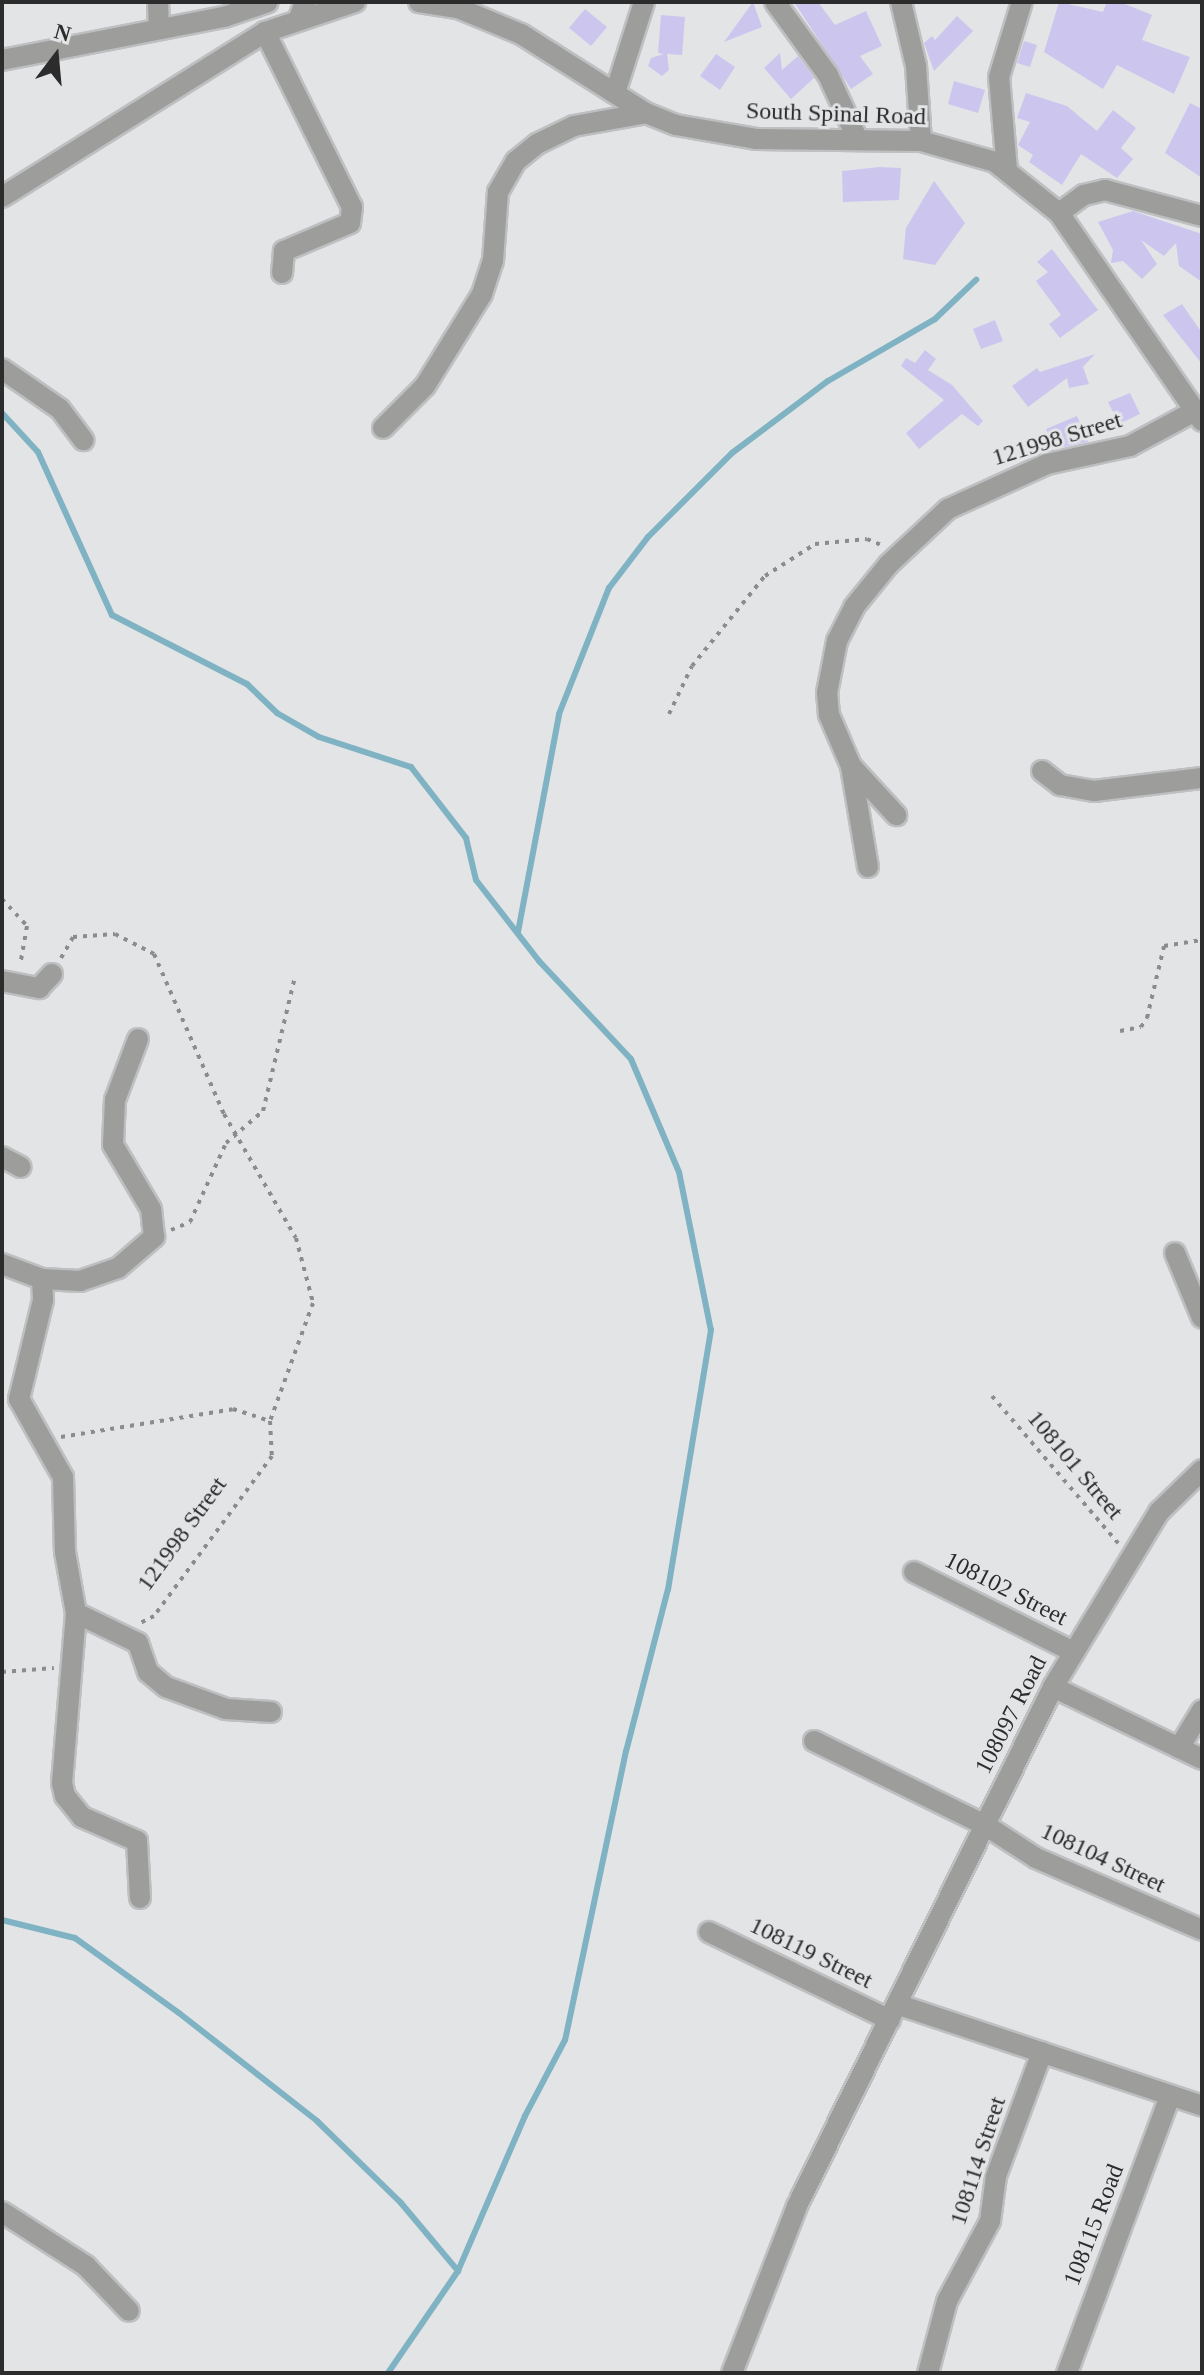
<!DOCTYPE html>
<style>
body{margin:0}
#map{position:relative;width:1204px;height:2375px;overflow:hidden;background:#e2e4e6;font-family:"Times New Roman",serif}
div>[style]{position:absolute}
.stream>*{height:6px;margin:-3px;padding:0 3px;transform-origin:3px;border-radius:3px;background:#7fb2c2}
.building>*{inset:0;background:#ccc6ef}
.path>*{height:4px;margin-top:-2px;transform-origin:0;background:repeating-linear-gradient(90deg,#8b8c8d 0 4px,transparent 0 10px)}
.roads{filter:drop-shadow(2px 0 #bebfc1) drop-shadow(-2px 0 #bebfc1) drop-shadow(0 2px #bebfc1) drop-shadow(0 -2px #bebfc1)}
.minor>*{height:20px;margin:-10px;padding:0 10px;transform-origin:10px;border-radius:10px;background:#9d9d9c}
.tertiary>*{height:20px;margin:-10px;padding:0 10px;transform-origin:10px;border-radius:10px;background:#9d9d9c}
span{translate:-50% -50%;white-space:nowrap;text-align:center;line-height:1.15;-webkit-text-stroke:6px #e2e4e6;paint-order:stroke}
.street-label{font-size:24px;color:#2c2c2d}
.frame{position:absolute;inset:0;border:4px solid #2c2c2d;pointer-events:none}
.north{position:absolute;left:16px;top:16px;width:80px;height:80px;-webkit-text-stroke:6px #e2e4e6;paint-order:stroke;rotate:16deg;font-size:22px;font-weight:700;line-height:32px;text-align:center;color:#2c2c2d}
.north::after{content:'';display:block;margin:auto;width:28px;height:36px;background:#2c2c2d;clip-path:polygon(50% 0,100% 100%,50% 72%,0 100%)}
</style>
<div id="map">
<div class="stream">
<div style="left:2px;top:413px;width:53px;rotate:47.3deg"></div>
<div style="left:38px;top:452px;width:179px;rotate:65.6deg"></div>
<div style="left:112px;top:615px;width:152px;rotate:27.1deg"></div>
<div style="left:247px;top:684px;width:42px;rotate:44deg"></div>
<div style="left:277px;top:713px;width:48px;rotate:29.7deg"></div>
<div style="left:319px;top:737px;width:97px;rotate:18.1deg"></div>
<div style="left:411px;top:767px;width:90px;rotate:52.2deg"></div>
<div style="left:466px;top:838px;width:43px;rotate:76.6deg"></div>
<div style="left:476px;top:880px;width:103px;rotate:52.1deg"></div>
<div style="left:539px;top:961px;width:134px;rotate:46.8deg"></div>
<div style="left:631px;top:1059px;width:123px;rotate:67deg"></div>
<div style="left:679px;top:1172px;width:161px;rotate:78.6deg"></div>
<div style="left:711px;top:1330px;width:263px;rotate:99.4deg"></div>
<div style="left:668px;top:1589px;width:167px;rotate:104.5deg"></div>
<div style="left:626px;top:1751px;width:295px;rotate:101.9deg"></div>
<div style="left:565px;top:2040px;width:86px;rotate:117.8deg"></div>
<div style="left:525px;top:2116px;width:169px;rotate:113.4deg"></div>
<div style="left:458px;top:2271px;width:124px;rotate:124.5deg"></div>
<div style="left:518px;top:932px;width:222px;rotate:-79.3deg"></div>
<div style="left:559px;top:714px;width:136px;rotate:-68.4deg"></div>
<div style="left:609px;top:588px;width:64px;rotate:-52.6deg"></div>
<div style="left:648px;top:537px;width:119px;rotate:-45deg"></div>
<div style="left:732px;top:453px;width:120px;rotate:-36.9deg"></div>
<div style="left:828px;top:381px;width:124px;rotate:-30.1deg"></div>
<div style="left:935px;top:319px;width:57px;rotate:-43.6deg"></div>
<div style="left:2px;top:1920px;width:75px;rotate:13.9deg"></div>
<div style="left:75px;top:1938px;width:128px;rotate:35.8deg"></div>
<div style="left:179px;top:2013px;width:175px;rotate:38deg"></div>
<div style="left:317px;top:2121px;width:117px;rotate:44.3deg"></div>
<div style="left:401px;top:2203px;width:89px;rotate:50deg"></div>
</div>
<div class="building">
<div style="clip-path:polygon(753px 2px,762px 27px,724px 42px)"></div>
<div style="clip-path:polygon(794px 2px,818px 2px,835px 25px,866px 11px,882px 46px,860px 56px,873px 74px,851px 89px)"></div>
<div style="clip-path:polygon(1059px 2px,1103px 12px,1107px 2px,1120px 2px,1152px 15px,1142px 40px,1190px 57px,1174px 94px,1117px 65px,1103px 89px,1044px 52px)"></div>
<div style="clip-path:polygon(585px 9px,607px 27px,591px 46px,569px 28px)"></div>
<div style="clip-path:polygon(661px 15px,685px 17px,682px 55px,667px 54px,669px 70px,662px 76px,648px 66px,651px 58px,664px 54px,658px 53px)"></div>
<div style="clip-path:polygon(957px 16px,973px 31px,934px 71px,924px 43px,932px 36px,935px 40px)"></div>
<div style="clip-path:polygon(1024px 41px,1037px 45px,1030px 67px,1017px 63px)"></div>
<div style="clip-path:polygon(780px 53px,782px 70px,798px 56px,814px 78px,791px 99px,764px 68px)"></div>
<div style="clip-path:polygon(716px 54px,735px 67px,720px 90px,700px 76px)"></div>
<div style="clip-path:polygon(954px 81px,985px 90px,978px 113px,948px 104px)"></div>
<div style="clip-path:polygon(1026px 93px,1067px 106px,1097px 131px,1113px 110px,1136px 128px,1121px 148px,1133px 159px,1117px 178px,1081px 154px,1062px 185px,1029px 162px,1033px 155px,1018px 145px,1030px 122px,1017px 118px)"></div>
<div style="clip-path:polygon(1190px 103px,1202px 109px,1202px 178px,1165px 153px)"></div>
<div style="clip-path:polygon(880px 167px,901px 168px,899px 200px,843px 202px,842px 171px)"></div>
<div style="clip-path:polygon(934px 181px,965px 223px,935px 265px,903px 259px,906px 228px)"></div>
<div style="clip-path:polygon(1133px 211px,1202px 234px,1202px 282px,1179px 266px,1176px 243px,1164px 256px,1141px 240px,1157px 264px,1142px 279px,1123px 261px,1111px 263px,1113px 250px,1098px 222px)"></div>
<div style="clip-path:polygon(1052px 249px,1098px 310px,1060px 338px,1049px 324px,1061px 315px,1036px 281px,1048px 272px,1037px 262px)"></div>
<div style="clip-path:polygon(1182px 304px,1202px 333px,1202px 364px,1163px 315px)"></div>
<div style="clip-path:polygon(995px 320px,1003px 341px,981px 349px,973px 329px)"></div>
<div style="clip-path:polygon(925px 350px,936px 359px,928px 370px,952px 385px,983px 421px,978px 426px,962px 414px,919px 449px,906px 433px,944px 400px,901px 366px,906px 358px,915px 363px)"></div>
<div style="clip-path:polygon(1095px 354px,1083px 367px,1089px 384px,1069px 388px,1067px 378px,1028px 407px,1012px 386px,1037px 368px,1040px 372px)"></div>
<div style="clip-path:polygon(1130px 393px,1140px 414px,1119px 424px,1108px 402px)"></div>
<div style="clip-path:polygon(1077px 416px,1088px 442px,1055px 449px,1046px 429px)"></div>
</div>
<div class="path">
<div style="left:669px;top:714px;width:53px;rotate:-64.4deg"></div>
<div style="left:692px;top:666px;width:116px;rotate:-51deg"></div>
<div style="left:765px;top:576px;width:59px;rotate:-32.6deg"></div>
<div style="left:815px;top:544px;width:52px;rotate:-5.5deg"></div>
<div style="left:867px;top:539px;width:15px;rotate:23deg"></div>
<div style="left:2px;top:899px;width:37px;rotate:47deg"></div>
<div style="left:27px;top:926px;width:39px;rotate:100deg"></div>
<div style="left:61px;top:958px;width:24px;rotate:-60deg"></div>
<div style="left:73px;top:937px;width:42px;rotate:-4.1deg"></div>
<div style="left:115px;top:934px;width:44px;rotate:27.1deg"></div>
<div style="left:154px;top:954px;width:175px;rotate:66.4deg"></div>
<div style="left:224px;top:1114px;width:143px;rotate:59.9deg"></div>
<div style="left:296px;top:1238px;width:67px;rotate:75.3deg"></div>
<div style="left:313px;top:1303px;width:126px;rotate:110deg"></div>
<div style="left:270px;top:1421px;width:35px;rotate:87deg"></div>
<div style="left:272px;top:1456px;width:199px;rotate:126.4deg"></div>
<div style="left:154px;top:1616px;width:16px;rotate:153deg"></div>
<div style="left:1120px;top:1031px;width:21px;rotate:-11deg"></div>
<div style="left:1141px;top:1027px;width:11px;rotate:-56deg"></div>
<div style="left:1147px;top:1018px;width:74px;rotate:-76.7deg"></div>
<div style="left:1164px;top:946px;width:38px;rotate:-9deg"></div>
<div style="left:171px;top:1230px;width:21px;rotate:-23deg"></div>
<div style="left:190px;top:1222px;width:87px;rotate:-65.5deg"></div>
<div style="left:226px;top:1143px;width:49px;rotate:-40.9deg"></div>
<div style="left:263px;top:1111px;width:138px;rotate:-76.6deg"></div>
<div style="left:992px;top:1396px;width:194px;rotate:49.4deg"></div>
<div style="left:61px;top:1437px;width:174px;rotate:-9.2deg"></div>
<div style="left:233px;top:1409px;width:39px;rotate:18deg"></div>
<div style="left:2px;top:1672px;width:52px;rotate:-4.4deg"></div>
</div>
<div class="roads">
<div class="minor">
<div style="left:158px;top:2px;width:26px;rotate:88deg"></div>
<div style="left:775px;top:2px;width:90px;rotate:54deg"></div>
<div style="left:828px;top:75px;width:67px;rotate:65.3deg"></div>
<div style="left:901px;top:2px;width:66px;rotate:76.8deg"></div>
<div style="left:916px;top:66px;width:75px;rotate:86.2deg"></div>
<div style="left:299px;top:18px;width:17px;rotate:-69deg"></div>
<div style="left:265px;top:32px;width:195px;rotate:63.6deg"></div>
<div style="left:352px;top:207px;width:16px;rotate:97deg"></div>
<div style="left:350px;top:223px;width:72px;rotate:157deg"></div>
<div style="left:284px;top:251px;width:22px;rotate:95deg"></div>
<div style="left:2px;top:60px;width:226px;rotate:-11deg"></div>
<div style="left:224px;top:17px;width:46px;rotate:-18.8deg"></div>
<div style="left:615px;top:93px;width:96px;rotate:-72.3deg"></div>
<div style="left:1007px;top:170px;width:93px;rotate:-94.9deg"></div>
<div style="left:999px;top:77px;width:78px;rotate:-73deg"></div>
<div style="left:1059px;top:213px;width:31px;rotate:-36deg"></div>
<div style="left:1084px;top:195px;width:22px;rotate:-13deg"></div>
<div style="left:1105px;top:190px;width:100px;rotate:15deg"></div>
<div style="left:2px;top:369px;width:70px;rotate:34.6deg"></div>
<div style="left:60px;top:409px;width:39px;rotate:53deg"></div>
<div style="left:383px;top:428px;width:59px;rotate:-45deg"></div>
<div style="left:425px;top:386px;width:108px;rotate:-58.2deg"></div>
<div style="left:482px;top:294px;width:35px;rotate:-72deg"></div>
<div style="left:493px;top:261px;width:69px;rotate:-85.9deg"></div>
<div style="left:498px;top:192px;width:36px;rotate:-60deg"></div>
<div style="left:516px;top:161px;width:27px;rotate:-39deg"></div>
<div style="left:537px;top:144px;width:41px;rotate:-25.9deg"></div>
<div style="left:574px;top:126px;width:73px;rotate:-10.2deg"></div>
<div style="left:851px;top:766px;width:67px;rotate:47.4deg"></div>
<div style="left:1042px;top:771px;width:23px;rotate:38deg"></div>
<div style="left:1060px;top:785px;width:35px;rotate:10deg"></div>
<div style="left:1094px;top:791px;width:109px;rotate:-6.9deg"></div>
<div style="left:868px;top:867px;width:102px;rotate:-99.6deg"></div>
<div style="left:851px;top:766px;width:56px;rotate:-113.3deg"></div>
<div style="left:829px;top:715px;width:22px;rotate:-95deg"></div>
<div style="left:827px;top:693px;width:53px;rotate:-79.1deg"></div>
<div style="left:837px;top:641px;width:38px;rotate:-63deg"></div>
<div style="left:854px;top:607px;width:55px;rotate:-50.9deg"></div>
<div style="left:889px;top:564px;width:81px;rotate:-43deg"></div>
<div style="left:948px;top:509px;width:109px;rotate:-24.4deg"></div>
<div style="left:1047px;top:464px;width:85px;rotate:-12.2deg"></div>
<div style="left:1130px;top:446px;width:74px;rotate:-28.3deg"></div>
<div style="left:2px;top:981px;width:38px;rotate:11deg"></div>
<div style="left:39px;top:988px;width:19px;rotate:-47deg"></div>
<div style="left:2px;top:1157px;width:21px;rotate:28deg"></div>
<div style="left:1175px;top:1253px;width:70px;rotate:67.4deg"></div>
<div style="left:2px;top:1264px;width:43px;rotate:20.6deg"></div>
<div style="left:42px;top:1279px;width:38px;rotate:3deg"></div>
<div style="left:80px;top:1281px;width:40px;rotate:-18.9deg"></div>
<div style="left:118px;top:1268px;width:48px;rotate:-40.7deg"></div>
<div style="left:154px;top:1237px;width:28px;rotate:-96deg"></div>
<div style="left:151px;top:1209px;width:74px;rotate:-120.7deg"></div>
<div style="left:113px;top:1145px;width:45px;rotate:-87.5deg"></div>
<div style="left:115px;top:1100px;width:65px;rotate:-69.3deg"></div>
<div style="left:42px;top:1279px;width:21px;rotate:87deg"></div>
<div style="left:43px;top:1300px;width:102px;rotate:103.6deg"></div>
<div style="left:19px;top:1399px;width:90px;rotate:60.6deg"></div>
<div style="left:63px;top:1477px;width:75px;rotate:88.5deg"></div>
<div style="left:65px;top:1552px;width:62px;rotate:79.8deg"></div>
<div style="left:76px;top:1613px;width:171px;rotate:94.7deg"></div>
<div style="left:62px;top:1783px;width:13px;rotate:77deg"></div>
<div style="left:65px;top:1796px;width:27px;rotate:51deg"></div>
<div style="left:82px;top:1817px;width:60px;rotate:23.6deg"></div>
<div style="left:137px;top:1841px;width:57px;rotate:87deg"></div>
<div style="left:914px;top:1572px;width:179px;rotate:26.6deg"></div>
<div style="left:76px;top:1613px;width:69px;rotate:25.8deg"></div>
<div style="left:138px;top:1643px;width:31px;rotate:71deg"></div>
<div style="left:148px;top:1672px;width:23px;rotate:40deg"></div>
<div style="left:166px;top:1687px;width:64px;rotate:20.1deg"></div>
<div style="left:226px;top:1709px;width:45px;rotate:3.8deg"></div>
<div style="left:1053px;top:1687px;width:165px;rotate:25.8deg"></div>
<div style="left:814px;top:1741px;width:191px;rotate:26.2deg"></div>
<div style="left:985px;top:1825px;width:61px;rotate:32.9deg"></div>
<div style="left:1036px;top:1858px;width:181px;rotate:23.4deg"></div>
<div style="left:1179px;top:1748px;width:44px;rotate:-58.8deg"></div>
<div style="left:709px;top:1932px;width:201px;rotate:25.9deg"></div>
<div style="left:899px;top:2005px;width:319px;rotate:18.4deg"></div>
<div style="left:2px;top:2212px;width:100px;rotate:32.7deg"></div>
<div style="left:86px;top:2266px;width:62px;rotate:46.3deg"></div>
<div style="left:732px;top:2373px;width:179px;rotate:-68.7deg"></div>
<div style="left:797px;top:2206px;width:579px;rotate:-63.74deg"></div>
<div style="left:1053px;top:1687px;width:205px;rotate:-58.8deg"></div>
<div style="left:1159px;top:1512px;width:60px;rotate:-44.3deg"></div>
<div style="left:928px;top:2373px;width:74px;rotate:-75.2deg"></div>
<div style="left:947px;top:2301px;width:91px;rotate:-61.7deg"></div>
<div style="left:990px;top:2221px;width:45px;rotate:-82.4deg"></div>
<div style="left:996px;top:2176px;width:132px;rotate:-69.6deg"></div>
<div style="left:1067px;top:2373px;width:296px;rotate:-69.6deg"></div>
</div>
<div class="tertiary">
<div style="left:419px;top:2px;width:39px;rotate:9deg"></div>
<div style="left:458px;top:8px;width:68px;rotate:22.4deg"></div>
<div style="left:521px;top:34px;width:148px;rotate:32.3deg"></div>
<div style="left:646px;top:113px;width:32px;rotate:22deg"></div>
<div style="left:676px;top:125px;width:81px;rotate:9.9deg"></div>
<div style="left:756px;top:139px;width:165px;rotate:0.7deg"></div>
<div style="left:921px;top:141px;width:77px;rotate:15.8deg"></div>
<div style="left:995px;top:162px;width:82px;rotate:38.6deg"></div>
<div style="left:1059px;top:213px;width:252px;rotate:55.5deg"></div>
<div style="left:2px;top:197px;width:310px;rotate:-32.1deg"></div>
<div style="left:265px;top:32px;width:95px;rotate:-18.4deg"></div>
</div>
</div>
<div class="street-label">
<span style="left:836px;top:114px;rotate:2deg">South Spinal Road</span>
<span style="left:1057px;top:439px;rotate:-17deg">121998 Street</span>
<span style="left:1075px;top:1465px;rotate:50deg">108101 Street</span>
<span style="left:182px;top:1534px;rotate:-54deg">121998 Street</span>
<span style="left:1006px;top:1589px;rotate:27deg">108102 Street</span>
<span style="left:1011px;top:1715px;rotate:-63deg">108097 Road</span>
<span style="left:1103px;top:1858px;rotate:25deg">108104 Street</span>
<span style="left:811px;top:1953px;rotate:26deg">108119 Street</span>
<span style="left:978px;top:2161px;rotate:-72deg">108114 Street</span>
<span style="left:1094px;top:2225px;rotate:-69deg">108115 Road</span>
</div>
<div class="frame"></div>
<div class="north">N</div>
</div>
